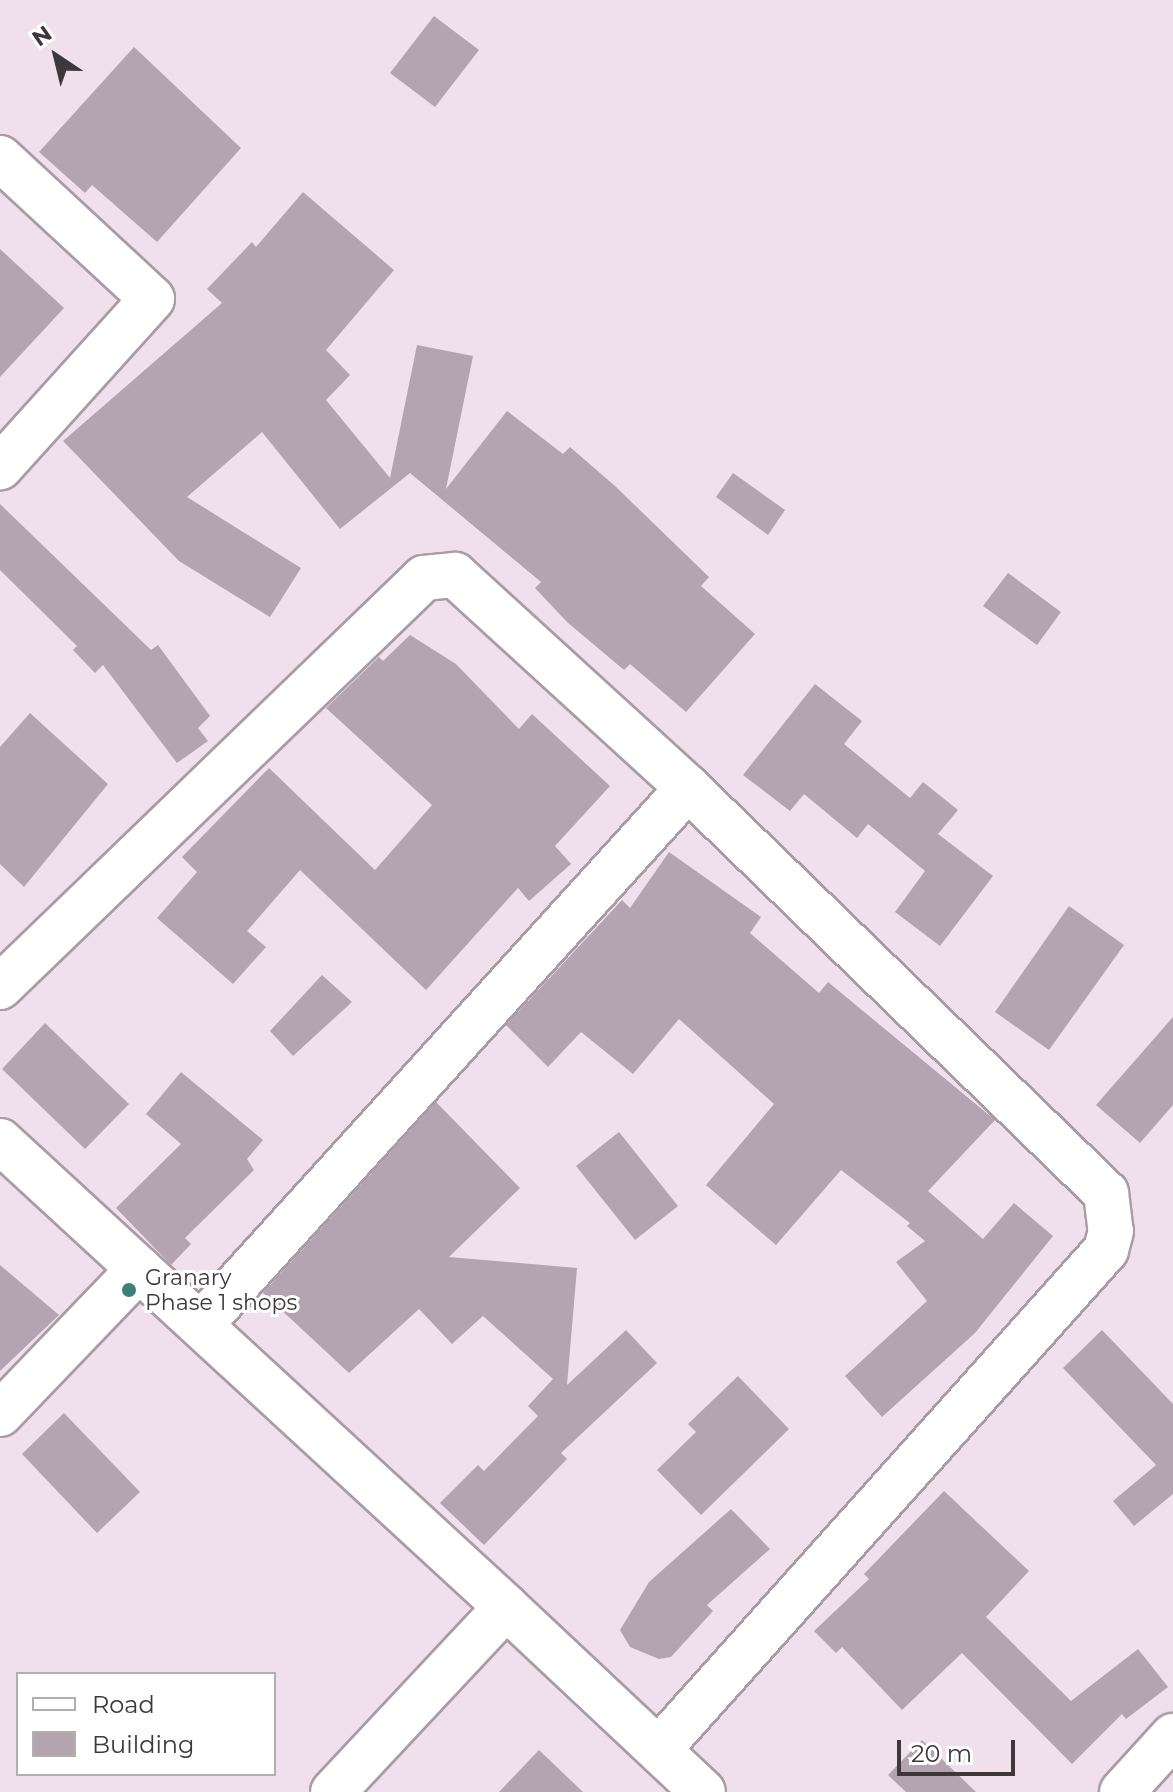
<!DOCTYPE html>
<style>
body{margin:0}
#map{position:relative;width:1173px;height:1792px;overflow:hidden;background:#f0e0ec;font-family:Montserrat,sans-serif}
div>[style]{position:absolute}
.building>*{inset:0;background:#b3a4b0}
.roads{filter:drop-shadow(2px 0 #aa9ba7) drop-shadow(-2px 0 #aa9ba7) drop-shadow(0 2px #aa9ba7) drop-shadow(0 -2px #aa9ba7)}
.minor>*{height:44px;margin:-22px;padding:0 22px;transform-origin:22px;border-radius:22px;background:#fff}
.dots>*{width:22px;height:22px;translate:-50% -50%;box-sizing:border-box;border:4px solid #fff;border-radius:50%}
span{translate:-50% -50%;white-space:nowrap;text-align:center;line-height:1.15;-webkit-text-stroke:6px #fff;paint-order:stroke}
.poi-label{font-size:22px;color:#3e373c}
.left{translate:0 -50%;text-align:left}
.legend{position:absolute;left:16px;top:1672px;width:260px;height:104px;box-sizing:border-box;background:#fff;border:2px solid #b2afb1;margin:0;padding:10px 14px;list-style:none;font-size:24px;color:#3e373c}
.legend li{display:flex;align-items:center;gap:16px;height:40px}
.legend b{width:40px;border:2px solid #b2afb1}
.north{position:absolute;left:16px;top:16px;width:80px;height:80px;-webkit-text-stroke:6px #fff;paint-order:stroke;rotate:325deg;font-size:22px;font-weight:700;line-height:32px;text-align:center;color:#3e373c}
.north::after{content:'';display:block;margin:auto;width:28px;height:36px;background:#3e373c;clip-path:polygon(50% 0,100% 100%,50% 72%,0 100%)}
.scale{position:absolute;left:897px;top:1740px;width:118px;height:36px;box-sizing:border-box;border:4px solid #3e373c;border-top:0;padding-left:10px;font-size:24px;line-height:28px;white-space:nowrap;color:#3e373c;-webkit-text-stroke:6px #fff;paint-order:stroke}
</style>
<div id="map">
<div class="building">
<div style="clip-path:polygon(434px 16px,479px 50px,435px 107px,390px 73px)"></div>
<div style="clip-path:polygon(134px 47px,241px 148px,157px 242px,92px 185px,85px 193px,39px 152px)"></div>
<div style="clip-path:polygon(303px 192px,394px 270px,326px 350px,350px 375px,326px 400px,390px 478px,417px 345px,473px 356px,446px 489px,507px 411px,563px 454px,570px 447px,615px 486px,709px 577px,701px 586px,755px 634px,686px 712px,630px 664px,624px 670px,567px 622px,535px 588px,541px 582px,410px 473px,340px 529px,262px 432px,187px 497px,301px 568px,270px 617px,179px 561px,63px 441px,222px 303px,207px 289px,252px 242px,256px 247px)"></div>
<div style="clip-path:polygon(0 249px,64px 308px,0 377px)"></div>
<div style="clip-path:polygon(733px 473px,785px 510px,768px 535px,716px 497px)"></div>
<div style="clip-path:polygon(0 504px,151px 650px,158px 645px,210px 716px,198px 728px,208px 741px,177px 763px,103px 665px,95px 673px,73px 650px,77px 646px,0 570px)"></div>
<div style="clip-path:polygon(1008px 573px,1061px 612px,1037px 645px,983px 606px)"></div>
<div style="clip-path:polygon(410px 635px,456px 664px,519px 729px,532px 714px,610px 786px,555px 846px,571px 864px,529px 901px,518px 888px,426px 990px,300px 870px,247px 931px,266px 947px,233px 984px,157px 918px,197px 872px,182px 857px,269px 768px,375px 870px,432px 805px,326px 708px,379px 657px,383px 661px)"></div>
<div style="clip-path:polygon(815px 684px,862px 721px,844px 744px,910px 798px,923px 782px,958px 810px,938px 834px,993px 876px,940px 946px,895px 912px,925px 871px,868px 824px,857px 838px,804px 794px,790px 811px,743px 775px)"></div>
<div style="clip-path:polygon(30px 713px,108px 784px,24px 887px,0 864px,0 747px)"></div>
<div style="clip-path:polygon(669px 852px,761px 917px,750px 933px,819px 993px,828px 982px,995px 1120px,928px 1191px,983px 1239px,1014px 1203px,1053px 1236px,975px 1333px,882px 1417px,845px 1376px,927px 1301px,896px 1262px,925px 1241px,907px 1226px,910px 1223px,841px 1170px,776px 1245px,706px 1185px,774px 1104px,679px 1019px,633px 1074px,581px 1032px,548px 1067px,506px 1025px,622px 900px,630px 908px)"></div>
<div style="clip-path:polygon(1069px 906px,1124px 945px,1049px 1050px,995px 1012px)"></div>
<div style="clip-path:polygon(322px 975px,352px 1002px,293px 1056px,270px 1031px)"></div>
<div style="clip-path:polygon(1173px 1017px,1173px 1105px,1140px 1143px,1096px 1105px)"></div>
<div style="clip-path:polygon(45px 1023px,129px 1104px,85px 1149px,2px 1069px)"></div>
<div style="clip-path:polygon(181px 1072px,263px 1140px,247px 1159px,254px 1170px,185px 1238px,191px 1244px,171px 1265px,116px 1208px,181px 1144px,146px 1114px)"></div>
<div style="clip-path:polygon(436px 1102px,520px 1188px,449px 1257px,577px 1268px,567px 1385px,626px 1330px,657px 1363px,561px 1453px,567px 1459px,484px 1545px,440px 1503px,478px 1465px,484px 1471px,538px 1416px,528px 1406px,553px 1379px,483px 1316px,452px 1344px,419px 1309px,349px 1373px,263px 1293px)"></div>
<div style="clip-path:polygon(619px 1132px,678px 1206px,635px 1240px,576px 1166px)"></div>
<div style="clip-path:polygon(0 1265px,59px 1315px,0 1371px)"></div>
<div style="clip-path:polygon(1102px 1330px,1173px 1404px,1173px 1494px,1134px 1526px,1113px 1501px,1156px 1465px,1063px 1368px)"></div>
<div style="clip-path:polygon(738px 1376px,789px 1429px,701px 1515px,657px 1470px,696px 1432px,688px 1424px)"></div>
<div style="clip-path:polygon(64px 1413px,140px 1492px,97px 1533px,22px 1454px)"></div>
<div style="clip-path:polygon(944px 1491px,1029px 1571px,986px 1617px,1071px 1701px,1138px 1649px,1168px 1687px,1126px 1719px,1122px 1714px,1072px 1764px,962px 1653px,902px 1710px,842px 1647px,836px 1653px,814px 1631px,869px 1579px,864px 1574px)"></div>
<div style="clip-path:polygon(731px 1509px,770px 1549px,707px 1605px,713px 1611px,671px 1657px,659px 1659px,630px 1647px,620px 1630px,649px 1582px)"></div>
<div style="clip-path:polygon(922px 1740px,976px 1792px,906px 1792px,888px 1775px)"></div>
<div style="clip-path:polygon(539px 1750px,583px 1792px,499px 1792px)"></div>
</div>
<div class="roads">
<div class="minor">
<div style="left:0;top:158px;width:207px;rotate:42.8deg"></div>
<div style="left:152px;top:299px;width:227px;rotate:132.1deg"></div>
<div style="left:0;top:987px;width:589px;rotate:-43.97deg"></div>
<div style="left:424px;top:578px;width:31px;rotate:-6deg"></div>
<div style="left:455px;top:575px;width:316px;rotate:42.4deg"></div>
<div style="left:688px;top:788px;width:582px;rotate:44.1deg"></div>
<div style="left:1106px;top:1193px;width:38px;rotate:83deg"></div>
<div style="left:1111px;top:1231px;width:20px;rotate:105deg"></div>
<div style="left:1106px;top:1250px;width:671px;rotate:131.86deg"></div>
<div style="left:0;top:1141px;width:688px;rotate:42.64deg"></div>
<div style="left:202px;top:1323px;width:723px;rotate:-47.75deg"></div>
<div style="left:0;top:1414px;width:201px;rotate:-46.2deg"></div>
<div style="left:333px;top:1792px;width:253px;rotate:-46.9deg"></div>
<div style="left:506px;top:1607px;width:270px;rotate:43.2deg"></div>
<div style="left:1122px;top:1792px;width:76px;rotate:-47.7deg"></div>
</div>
</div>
<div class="dots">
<div style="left:129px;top:1290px;background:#3b8177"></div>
</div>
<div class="poi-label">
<span class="left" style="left:145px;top:1290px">Granary<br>Phase 1 shops</span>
</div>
<ul class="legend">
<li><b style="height:10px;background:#fff"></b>Road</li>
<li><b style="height:22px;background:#b3a4b0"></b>Building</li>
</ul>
<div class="north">N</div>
<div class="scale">20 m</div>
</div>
